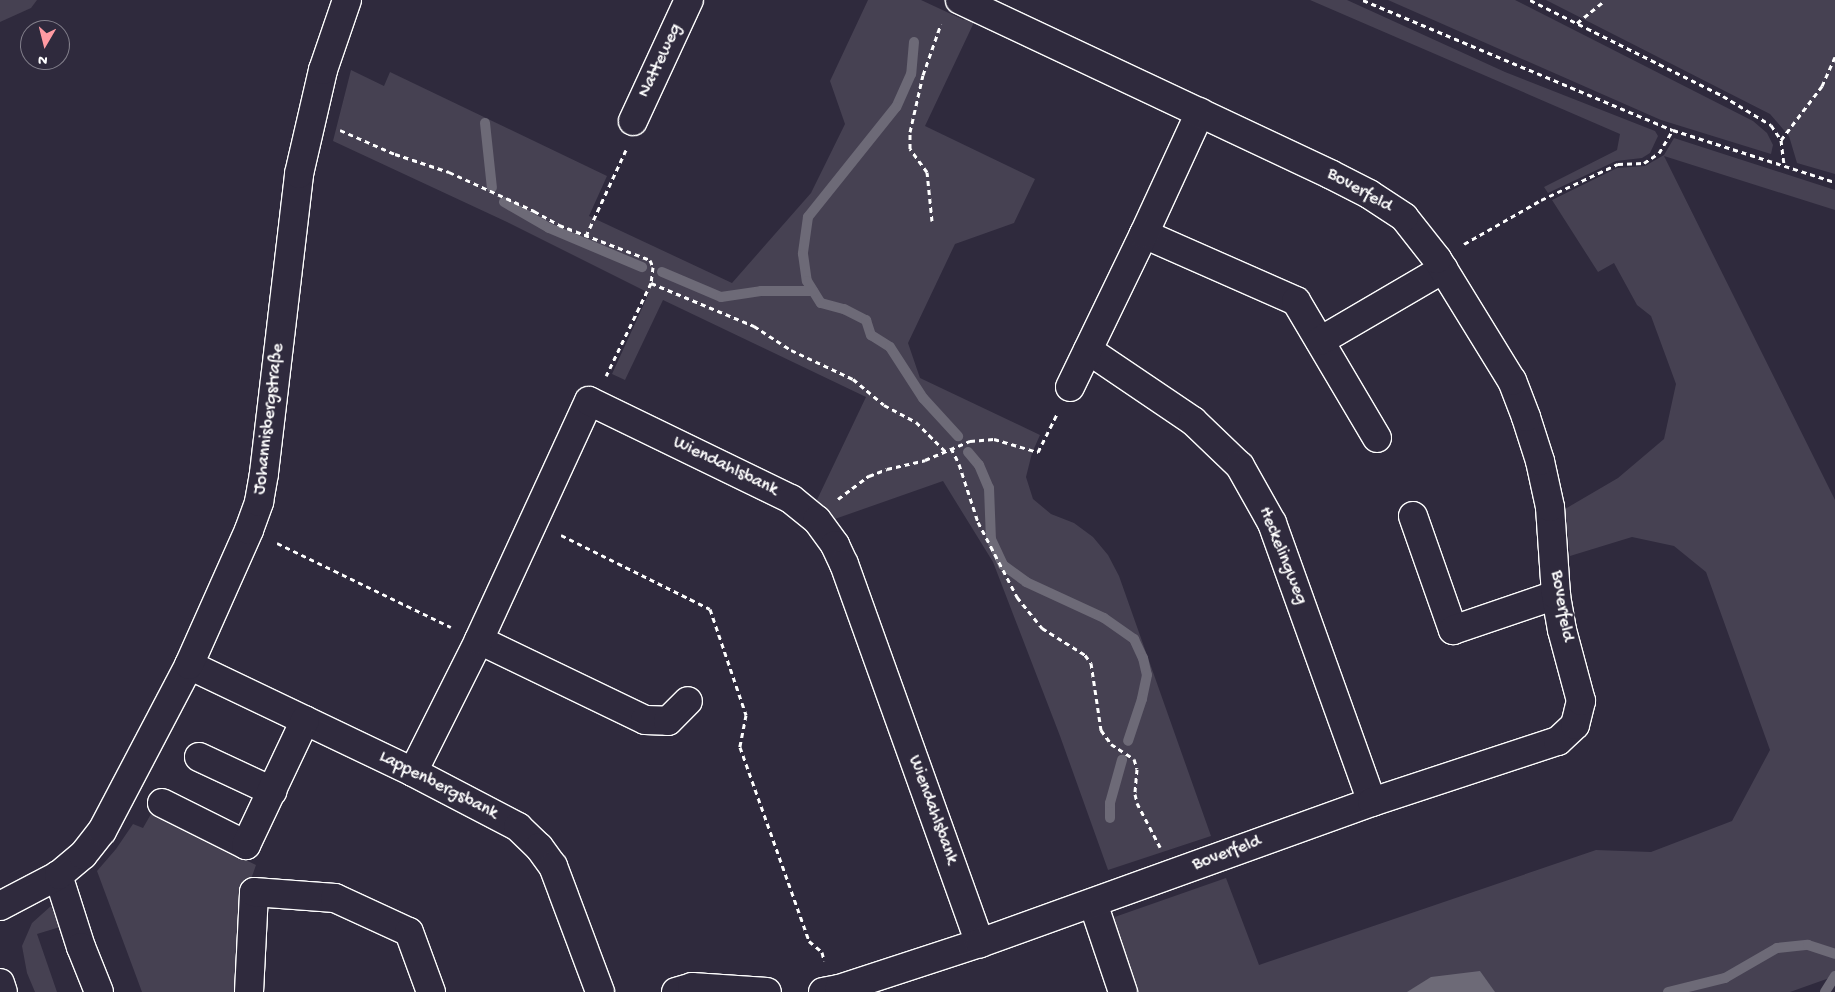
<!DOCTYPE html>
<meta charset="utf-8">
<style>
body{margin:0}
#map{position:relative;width:1835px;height:992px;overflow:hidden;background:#2f2a3d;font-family:"Gochi Hand",sans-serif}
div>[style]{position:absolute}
.green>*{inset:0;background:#464152}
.water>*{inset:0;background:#6d6a77}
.stream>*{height:10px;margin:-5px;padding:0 5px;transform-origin:5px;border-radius:5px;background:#6d6a77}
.path>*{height:3px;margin-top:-1.5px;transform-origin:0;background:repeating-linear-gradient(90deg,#fff 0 5px,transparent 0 9px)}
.roads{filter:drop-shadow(1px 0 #fff) drop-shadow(-1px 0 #fff) drop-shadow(0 1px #fff) drop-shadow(0 -1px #fff)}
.minor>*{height:28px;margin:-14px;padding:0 14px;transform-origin:14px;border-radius:14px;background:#2f2a3d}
span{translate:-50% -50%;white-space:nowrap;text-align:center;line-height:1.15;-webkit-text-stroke:4px #2f2a3d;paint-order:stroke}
.street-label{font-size:18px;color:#fff}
.north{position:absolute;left:20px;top:20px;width:50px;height:50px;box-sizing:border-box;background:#2f2a3d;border:1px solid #827f8b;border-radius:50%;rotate:188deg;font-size:14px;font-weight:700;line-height:20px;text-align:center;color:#fff}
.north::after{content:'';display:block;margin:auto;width:18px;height:22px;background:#ff9aa2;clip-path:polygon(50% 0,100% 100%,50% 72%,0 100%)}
</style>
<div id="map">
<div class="green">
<div style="clip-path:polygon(0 0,37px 0,31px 8px,0 22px)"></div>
<div style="clip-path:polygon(868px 0,921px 0,964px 20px,968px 11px,977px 16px,925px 126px,1035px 179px,1014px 223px,955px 244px,908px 343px,920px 378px,1040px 435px,1032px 453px,1026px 477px,1033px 499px,1051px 514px,1074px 523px,1093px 537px,1108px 555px,1119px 576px,1211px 836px,1108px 870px,1060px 736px,993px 562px,943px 481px,832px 520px,815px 504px,866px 397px,663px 300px,625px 380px,612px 374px,649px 293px,507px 222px,333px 141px,351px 70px,384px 86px,390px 72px,607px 176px,589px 216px,732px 283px,811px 193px,845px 124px,830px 81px)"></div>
<div style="clip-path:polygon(1310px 0,1347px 0,1505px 72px,1655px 131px,1658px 136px,1650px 153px,1642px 158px,1616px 161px,1548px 193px,1544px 187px,1617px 150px,1620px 134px)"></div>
<div style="clip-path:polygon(1388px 0,1515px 0,1753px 121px,1767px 133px,1773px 145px,1771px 154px,1661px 120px)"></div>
<div style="clip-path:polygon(1546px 0,1835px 0,1835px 174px,1797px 163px,1789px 136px,1770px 114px)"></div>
<div style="clip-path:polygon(1674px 138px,1835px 190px,1835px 210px,1664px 156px,1835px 500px,1835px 976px,1790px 992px,1135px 992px,1109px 919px,1226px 878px,1259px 965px,1596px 850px,1651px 852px,1732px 821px,1770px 750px,1706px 572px,1674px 546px,1632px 537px,1570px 556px,1565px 509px,1618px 478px,1664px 439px,1676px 384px,1651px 316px,1637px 305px,1614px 263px,1598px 272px,1552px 200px,1617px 168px,1645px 166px,1664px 155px)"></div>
<div style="clip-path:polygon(151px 814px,256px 865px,249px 885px,242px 992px,142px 992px,97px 871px,116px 849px,133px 824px,143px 828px)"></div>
<div style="clip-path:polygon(51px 906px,60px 927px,37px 934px,57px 992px,35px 992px,27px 973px,22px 946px,32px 923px)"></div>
</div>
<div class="water">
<div style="clip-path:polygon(1480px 971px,1495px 992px,1407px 992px,1431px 977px)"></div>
</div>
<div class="stream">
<div style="left:914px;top:42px;width:32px;rotate:95deg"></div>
<div style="left:911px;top:74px;width:36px;rotate:114deg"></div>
<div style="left:896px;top:107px;width:141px;rotate:128.7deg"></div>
<div style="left:808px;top:217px;width:37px;rotate:98deg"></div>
<div style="left:803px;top:254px;width:27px;rotate:82deg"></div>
<div style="left:807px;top:281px;width:26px;rotate:58deg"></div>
<div style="left:821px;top:303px;width:24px;rotate:15deg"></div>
<div style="left:844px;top:309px;width:25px;rotate:27deg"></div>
<div style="left:866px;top:320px;width:16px;rotate:72deg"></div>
<div style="left:871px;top:335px;width:22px;rotate:32deg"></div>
<div style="left:890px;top:347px;width:61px;rotate:57.1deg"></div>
<div style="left:923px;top:398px;width:52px;rotate:47.4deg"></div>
<div style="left:485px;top:123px;width:65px;rotate:83.9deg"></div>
<div style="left:504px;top:202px;width:52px;rotate:30deg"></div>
<div style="left:549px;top:228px;width:101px;rotate:22.8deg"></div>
<div style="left:662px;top:272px;width:64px;rotate:23deg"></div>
<div style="left:721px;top:297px;width:40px;rotate:-8.5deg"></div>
<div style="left:761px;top:291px;width:52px"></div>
<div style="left:968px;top:452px;width:17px;rotate:50deg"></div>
<div style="left:979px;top:465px;width:25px;rotate:67deg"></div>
<div style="left:989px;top:488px;width:51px;rotate:87.8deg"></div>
<div style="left:991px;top:539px;width:29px;rotate:65deg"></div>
<div style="left:1003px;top:565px;width:29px;rotate:36deg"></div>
<div style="left:1026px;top:582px;width:86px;rotate:24.8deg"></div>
<div style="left:1104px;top:618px;width:37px;rotate:35deg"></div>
<div style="left:1134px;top:639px;width:21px;rotate:65deg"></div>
<div style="left:1143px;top:658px;width:17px;rotate:77deg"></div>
<div style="left:1147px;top:675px;width:25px;rotate:102deg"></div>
<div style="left:1142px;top:699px;width:44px;rotate:108.4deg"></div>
<div style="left:1110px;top:818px;width:15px;rotate:-90deg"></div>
<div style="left:1110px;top:803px;width:45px;rotate:-74.4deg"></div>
<div style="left:1668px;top:992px;width:59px;rotate:-13.8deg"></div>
<div style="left:1725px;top:978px;width:60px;rotate:-30deg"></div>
<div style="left:1777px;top:948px;width:31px;rotate:-6deg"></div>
<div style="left:1808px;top:945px;width:28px;rotate:18deg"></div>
<div style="left:1825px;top:992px;width:19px;rotate:-58deg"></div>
</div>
<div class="path">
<div style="left:1363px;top:0;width:336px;rotate:22.8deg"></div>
<div style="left:1673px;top:130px;width:170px;rotate:17.8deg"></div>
<div style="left:1530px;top:0;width:216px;rotate:26.4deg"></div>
<div style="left:1723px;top:96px;width:56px;rotate:31.1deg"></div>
<div style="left:1771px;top:125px;width:18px;rotate:56deg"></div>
<div style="left:1781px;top:140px;width:25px;rotate:83deg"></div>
<div style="left:1577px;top:23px;width:36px;rotate:-39deg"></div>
<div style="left:340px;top:130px;width:60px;rotate:23.6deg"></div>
<div style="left:395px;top:154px;width:57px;rotate:18.4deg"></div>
<div style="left:449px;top:172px;width:94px;rotate:24.6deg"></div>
<div style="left:534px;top:211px;width:29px;rotate:29deg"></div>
<div style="left:559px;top:225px;width:97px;rotate:21deg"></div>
<div style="left:650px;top:260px;width:8px;rotate:67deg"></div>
<div style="left:653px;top:267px;width:16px;rotate:97deg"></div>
<div style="left:651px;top:283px;width:103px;rotate:115.8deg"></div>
<div style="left:1781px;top:140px;width:68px;rotate:-52.8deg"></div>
<div style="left:1822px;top:86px;width:32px;rotate:-66deg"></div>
<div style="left:932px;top:221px;width:49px;rotate:-95.8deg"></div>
<div style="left:927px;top:172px;width:29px;rotate:-126deg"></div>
<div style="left:910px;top:149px;width:17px;rotate:-90deg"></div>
<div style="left:910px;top:132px;width:58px;rotate:-77.2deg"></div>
<div style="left:923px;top:75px;width:54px;rotate:-70.6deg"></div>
<div style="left:586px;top:236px;width:95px;rotate:-65.1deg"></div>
<div style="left:1464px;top:244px;width:89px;rotate:-29.7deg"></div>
<div style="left:1541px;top:200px;width:85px;rotate:-25.1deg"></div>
<div style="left:1618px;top:164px;width:26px;rotate:-2deg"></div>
<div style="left:1644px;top:163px;width:18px;rotate:-34deg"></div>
<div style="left:1659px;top:153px;width:27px;rotate:-59deg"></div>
<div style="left:651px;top:283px;width:112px;rotate:22.7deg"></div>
<div style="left:754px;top:326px;width:44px;rotate:33deg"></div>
<div style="left:791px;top:350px;width:68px;rotate:25.1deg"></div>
<div style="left:853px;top:379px;width:40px;rotate:40deg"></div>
<div style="left:884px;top:405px;width:36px;rotate:28deg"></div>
<div style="left:916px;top:422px;width:41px;rotate:45deg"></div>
<div style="left:951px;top:448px;width:18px;rotate:63deg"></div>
<div style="left:959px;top:464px;width:61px;rotate:71.9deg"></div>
<div style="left:978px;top:522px;width:85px;rotate:62.5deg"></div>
<div style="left:1017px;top:597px;width:40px;rotate:51deg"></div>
<div style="left:1042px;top:628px;width:51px;rotate:32.1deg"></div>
<div style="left:1085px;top:655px;width:10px;rotate:53deg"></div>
<div style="left:1091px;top:663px;width:68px;rotate:81.5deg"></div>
<div style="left:1101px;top:730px;width:17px;rotate:54deg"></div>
<div style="left:1111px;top:744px;width:27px;rotate:33deg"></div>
<div style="left:1134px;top:759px;width:10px;rotate:73deg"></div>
<div style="left:1137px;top:769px;width:25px;rotate:95deg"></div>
<div style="left:1135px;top:794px;width:9px;rotate:77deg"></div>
<div style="left:1137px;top:803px;width:50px;rotate:62.4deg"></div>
<div style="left:838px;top:499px;width:39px;rotate:-37deg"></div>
<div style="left:869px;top:476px;width:19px;rotate:-21deg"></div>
<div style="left:887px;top:469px;width:39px;rotate:-13deg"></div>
<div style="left:925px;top:460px;width:49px;rotate:-22.9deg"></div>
<div style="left:970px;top:441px;width:24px;rotate:-5deg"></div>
<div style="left:994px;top:439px;width:46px;rotate:16.5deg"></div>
<div style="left:1038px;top:452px;width:42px;rotate:-63.4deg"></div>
<div style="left:561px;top:535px;width:166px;rotate:26.4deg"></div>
<div style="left:710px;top:609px;width:112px;rotate:71.2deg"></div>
<div style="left:746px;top:715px;width:33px;rotate:101deg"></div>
<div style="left:740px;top:747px;width:206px;rotate:70.4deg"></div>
<div style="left:809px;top:941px;width:17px;rotate:40deg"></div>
<div style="left:822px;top:952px;width:9px;rotate:77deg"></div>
<div style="left:277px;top:543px;width:193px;rotate:25.8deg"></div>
</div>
<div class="roads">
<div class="minor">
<div style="left:633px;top:121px;width:133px;rotate:-65.2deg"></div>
<div style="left:1144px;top:234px;width:166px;rotate:23.8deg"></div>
<div style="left:1296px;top:301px;width:159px;rotate:59.4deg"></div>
<div style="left:1320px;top:341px;width:143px;rotate:-30.3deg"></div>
<div style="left:1088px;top:350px;width:127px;rotate:34.1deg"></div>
<div style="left:1193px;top:421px;width:65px;rotate:43.8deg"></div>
<div style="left:1240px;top:466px;width:65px;rotate:60.7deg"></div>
<div style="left:1272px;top:523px;width:296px;rotate:70.3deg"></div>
<div style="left:1070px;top:387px;width:170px;rotate:-64.2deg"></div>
<div style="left:1144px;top:234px;width:134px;rotate:-65.3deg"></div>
<div style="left:1413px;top:516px;width:121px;rotate:70.7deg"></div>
<div style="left:1453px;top:630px;width:109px;rotate:-18.8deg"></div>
<div style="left:479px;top:640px;width:184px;rotate:25.7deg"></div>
<div style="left:645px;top:720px;width:23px;rotate:2deg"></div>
<div style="left:668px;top:721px;width:28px;rotate:-45deg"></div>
<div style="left:189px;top:665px;width:248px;rotate:25.5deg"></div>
<div style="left:413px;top:772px;width:119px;rotate:27.6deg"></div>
<div style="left:518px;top:827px;width:29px;rotate:44deg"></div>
<div style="left:539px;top:847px;width:24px;rotate:54deg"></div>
<div style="left:553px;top:866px;width:134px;rotate:69.5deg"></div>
<div style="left:199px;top:757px;width:81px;rotate:25deg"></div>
<div style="left:413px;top:772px;width:148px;rotate:-63.4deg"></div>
<div style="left:479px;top:640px;width:263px;rotate:-65.3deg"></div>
<div style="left:589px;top:401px;width:225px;rotate:25.9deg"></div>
<div style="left:791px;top:499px;width:33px;rotate:39deg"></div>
<div style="left:817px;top:520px;width:31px;rotate:54deg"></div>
<div style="left:835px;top:545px;width:21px;rotate:65deg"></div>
<div style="left:844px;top:564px;width:403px;rotate:70.3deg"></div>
<div style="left:162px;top:803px;width:94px;rotate:26.6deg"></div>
<div style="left:246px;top:845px;width:138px;rotate:-64.7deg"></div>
<div style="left:58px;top:875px;width:76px;rotate:72.3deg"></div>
<div style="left:81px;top:947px;width:48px;rotate:68.2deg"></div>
<div style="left:1093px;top:903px;width:94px;rotate:71.4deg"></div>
<div style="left:0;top:906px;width:67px;rotate:-27.7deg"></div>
<div style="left:59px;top:875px;width:31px;rotate:-40deg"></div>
<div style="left:83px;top:855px;width:31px;rotate:-52deg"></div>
<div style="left:102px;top:831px;width:187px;rotate:-62.3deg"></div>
<div style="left:189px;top:665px;width:148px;rotate:-66deg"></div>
<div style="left:249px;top:530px;width:30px;rotate:-70deg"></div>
<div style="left:259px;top:502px;width:29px;rotate:-80deg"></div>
<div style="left:264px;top:473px;width:301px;rotate:-83.3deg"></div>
<div style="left:299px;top:174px;width:107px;rotate:-77deg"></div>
<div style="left:323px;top:70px;width:74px;rotate:-71.1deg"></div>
<div style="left:0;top:983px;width:9px;rotate:72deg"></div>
<div style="left:249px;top:992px;width:100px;rotate:-87.1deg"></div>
<div style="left:254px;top:892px;width:81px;rotate:4.2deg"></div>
<div style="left:335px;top:898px;width:81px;rotate:24.7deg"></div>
<div style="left:409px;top:932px;width:64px;rotate:69.9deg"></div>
<div style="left:676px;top:992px;width:17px;rotate:-17deg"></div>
<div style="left:692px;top:987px;width:75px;rotate:3.8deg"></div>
<div style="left:823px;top:992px;width:16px;rotate:-11deg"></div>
<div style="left:839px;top:989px;width:148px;rotate:-18.1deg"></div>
<div style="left:980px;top:943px;width:417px;rotate:-19.8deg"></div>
<div style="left:1372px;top:802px;width:196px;rotate:-18.2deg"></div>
<div style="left:1558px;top:741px;width:23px;rotate:-43deg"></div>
<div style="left:1575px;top:725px;width:25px;rotate:-76deg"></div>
<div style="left:1581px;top:701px;width:73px;rotate:-105deg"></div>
<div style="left:1562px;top:630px;width:36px;rotate:-100deg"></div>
<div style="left:1556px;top:595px;width:88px;rotate:-93.9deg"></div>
<div style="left:1550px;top:507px;width:47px;rotate:-102.3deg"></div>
<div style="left:1540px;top:461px;width:46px;rotate:-107.7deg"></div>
<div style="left:1526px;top:417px;width:39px;rotate:-111deg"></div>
<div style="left:1512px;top:381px;width:143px;rotate:-121.6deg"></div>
<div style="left:1437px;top:259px;width:53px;rotate:-128.2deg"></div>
<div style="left:1404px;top:217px;width:42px;rotate:-146.7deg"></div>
<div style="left:1369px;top:194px;width:44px;rotate:-152.9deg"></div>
<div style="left:1330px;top:174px;width:409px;rotate:-154.8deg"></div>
</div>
</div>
<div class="street-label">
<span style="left:661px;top:61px;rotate:-65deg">Natteweg</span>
<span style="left:1359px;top:191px;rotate:30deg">Boverfeld</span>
<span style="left:270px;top:419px;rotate:-83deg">Johannisbergstraße</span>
<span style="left:725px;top:467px;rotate:26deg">Wiendahlsbank</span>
<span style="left:1282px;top:556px;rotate:68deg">Heckelingweg</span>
<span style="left:1561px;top:606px;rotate:81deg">Boverfeld</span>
<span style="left:438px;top:786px;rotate:27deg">Lappenbergsbank</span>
<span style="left:932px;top:810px;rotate:70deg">Wiendahlsbank</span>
<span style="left:1227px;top:854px;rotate:-20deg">Boverfeld</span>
</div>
<div class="north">N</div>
</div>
